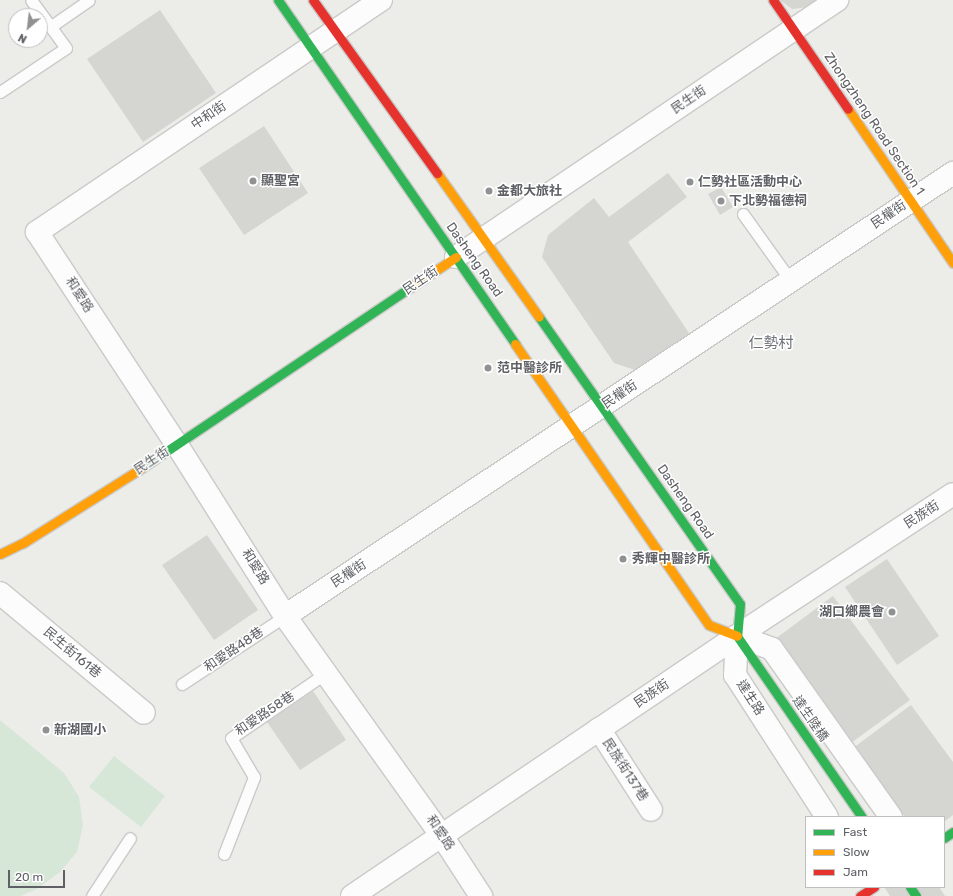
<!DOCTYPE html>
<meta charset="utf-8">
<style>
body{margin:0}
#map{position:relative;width:953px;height:896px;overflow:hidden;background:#ecece8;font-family:Rubik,"Noto Sans TC",sans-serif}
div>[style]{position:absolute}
.green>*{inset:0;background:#d7e7d7}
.building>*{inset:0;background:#d5d5d2}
.roads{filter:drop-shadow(1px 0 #cacac9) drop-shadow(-1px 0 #cacac9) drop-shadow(0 1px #cacac9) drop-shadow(0 -1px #cacac9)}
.lane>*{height:11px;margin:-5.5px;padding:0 5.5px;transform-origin:5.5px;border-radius:5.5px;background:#fcfcfc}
.street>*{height:22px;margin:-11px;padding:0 11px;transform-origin:11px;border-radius:11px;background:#fcfcfc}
.fast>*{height:9px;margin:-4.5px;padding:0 4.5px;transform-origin:4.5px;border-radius:4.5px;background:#30b455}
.slow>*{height:9px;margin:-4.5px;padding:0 4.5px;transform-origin:4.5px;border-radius:4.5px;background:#ff9f0a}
.jam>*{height:9px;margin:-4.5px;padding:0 4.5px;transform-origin:4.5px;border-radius:4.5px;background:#e5322d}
.dots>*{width:11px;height:11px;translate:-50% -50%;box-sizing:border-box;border:2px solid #fff;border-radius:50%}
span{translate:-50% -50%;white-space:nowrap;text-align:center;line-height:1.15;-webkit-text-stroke:3px #fff;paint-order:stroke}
.street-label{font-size:13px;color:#5e6065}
.poi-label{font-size:13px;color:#5e6065;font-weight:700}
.left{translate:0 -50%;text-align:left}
.right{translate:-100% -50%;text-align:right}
.quarter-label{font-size:15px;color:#6f7277}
.legend{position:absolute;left:805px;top:816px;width:140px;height:72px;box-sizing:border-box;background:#fff;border:1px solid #bfbfc1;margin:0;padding:5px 7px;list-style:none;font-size:12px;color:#5e6065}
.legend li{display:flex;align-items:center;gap:8px;height:20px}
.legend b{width:20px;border:1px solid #bfbfc1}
.north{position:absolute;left:8px;top:8px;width:40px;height:40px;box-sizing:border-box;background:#fff;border:1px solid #bfbfc1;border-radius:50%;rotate:208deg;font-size:11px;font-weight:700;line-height:16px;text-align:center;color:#5e6065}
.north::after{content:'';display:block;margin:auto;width:14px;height:18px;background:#909193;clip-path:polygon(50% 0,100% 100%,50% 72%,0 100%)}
.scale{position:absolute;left:8px;top:870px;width:57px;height:18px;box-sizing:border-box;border:2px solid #5e6065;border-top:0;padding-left:5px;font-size:12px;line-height:14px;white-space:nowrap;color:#5e6065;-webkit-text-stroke:3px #fff;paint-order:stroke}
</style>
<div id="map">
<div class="green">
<div style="clip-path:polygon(0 720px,64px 773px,79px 797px,83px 825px,77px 852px,60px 872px,37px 889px,20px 896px,0 896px)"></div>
<div style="clip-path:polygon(114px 756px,165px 796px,141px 827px,89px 787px)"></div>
</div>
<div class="building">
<div style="clip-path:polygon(780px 0,819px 0,809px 7px,792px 9px)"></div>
<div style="clip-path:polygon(160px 10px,216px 93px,143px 142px,87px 59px)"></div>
<div style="clip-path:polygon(264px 126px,308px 193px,244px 235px,199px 168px)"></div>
<div style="clip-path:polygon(668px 173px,687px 197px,628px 242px,693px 339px,641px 372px,614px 363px,542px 257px,548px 235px,594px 198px,609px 217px)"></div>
<div style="clip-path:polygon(721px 187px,733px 207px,720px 215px,708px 194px)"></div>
<div style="clip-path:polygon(207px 535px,258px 610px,214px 640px,162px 565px)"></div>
<div style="clip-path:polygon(887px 559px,939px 636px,897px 665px,845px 587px)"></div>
<div style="clip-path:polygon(833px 596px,910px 700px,851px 743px,775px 639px)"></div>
<div style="clip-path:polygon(313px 691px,346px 740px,300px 770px,267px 722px)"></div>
<div style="clip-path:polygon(911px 705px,953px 762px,953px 815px,944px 822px,944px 817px,905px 817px,853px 748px)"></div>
<div style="clip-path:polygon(887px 887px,939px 887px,945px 896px,890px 896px,885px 888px)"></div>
</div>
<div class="roads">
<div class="lane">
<div style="left:50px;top:27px;width:47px;rotate:-34.7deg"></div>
<div style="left:0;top:92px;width:79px;rotate:-33.7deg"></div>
<div style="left:66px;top:48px;width:59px;rotate:-126.1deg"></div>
<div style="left:743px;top:214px;width:82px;rotate:54.4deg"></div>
<div style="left:182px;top:684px;width:123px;rotate:-33.4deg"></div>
<div style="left:224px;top:854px;width:83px;rotate:-68.7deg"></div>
<div style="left:254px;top:777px;width:45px;rotate:-120.5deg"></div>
<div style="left:231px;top:738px;width:115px;rotate:-34.4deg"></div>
<div style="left:92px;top:896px;width:69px;rotate:-56.8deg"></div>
</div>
<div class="street">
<div style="left:381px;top:0;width:415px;rotate:146deg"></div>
<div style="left:37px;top:232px;width:255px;rotate:56.7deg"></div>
<div style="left:177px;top:445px;width:202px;rotate:57.7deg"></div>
<div style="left:285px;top:616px;width:270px;rotate:54.5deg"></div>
<div style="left:442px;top:836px;width:72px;rotate:57deg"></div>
<div style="left:456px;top:257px;width:460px;rotate:-34deg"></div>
<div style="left:0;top:593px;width:187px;rotate:39.8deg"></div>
<div style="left:285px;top:616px;width:802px;rotate:-33.55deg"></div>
<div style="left:599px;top:729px;width:96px;rotate:57.3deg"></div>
<div style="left:827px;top:817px;width:169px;rotate:-122.9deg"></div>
<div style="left:735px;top:675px;width:39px;rotate:-87deg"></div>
<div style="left:737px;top:636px;width:37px;rotate:20deg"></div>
<div style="left:772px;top:649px;width:206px;rotate:54.7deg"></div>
<div style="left:352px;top:896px;width:465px;rotate:-34deg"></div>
<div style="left:737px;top:636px;width:258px;rotate:-33.3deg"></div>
</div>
<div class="fast">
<div style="left:278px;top:0;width:418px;rotate:55.4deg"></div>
<div style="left:539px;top:317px;width:350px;rotate:55deg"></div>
<div style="left:740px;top:604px;width:32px;rotate:95deg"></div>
<div style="left:143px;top:467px;width:323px;rotate:-33.9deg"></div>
<div style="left:737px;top:636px;width:220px;rotate:55.4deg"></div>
<div style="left:944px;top:838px;width:11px;rotate:-34deg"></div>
<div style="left:910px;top:887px;width:11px;rotate:56deg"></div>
</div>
<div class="slow">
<div style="left:848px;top:109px;width:186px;rotate:55.7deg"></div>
<div style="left:437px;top:173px;width:176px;rotate:54.7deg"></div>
<div style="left:411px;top:287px;width:54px;rotate:-33.7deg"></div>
<div style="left:515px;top:344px;width:341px;rotate:55.4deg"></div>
<div style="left:709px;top:625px;width:30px;rotate:21deg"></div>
<div style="left:0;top:554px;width:25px;rotate:-26deg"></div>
<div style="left:23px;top:543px;width:142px;rotate:-32.3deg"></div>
</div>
<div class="jam">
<div style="left:313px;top:0;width:213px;rotate:54.4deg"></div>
<div style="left:773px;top:0;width:132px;rotate:55.5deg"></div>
<div style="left:860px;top:896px;width:17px;rotate:-33deg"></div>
</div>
</div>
<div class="dots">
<div style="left:253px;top:181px;background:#909193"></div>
<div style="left:690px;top:182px;background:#909193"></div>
<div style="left:489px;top:191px;background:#909193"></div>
<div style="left:721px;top:201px;background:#909193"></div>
<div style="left:488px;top:368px;background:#909193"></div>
<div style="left:623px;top:559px;background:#909193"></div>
<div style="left:892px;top:612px;background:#909193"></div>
<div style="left:46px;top:730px;background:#909193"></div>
</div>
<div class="street-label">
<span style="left:689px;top:100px;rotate:-34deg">民生街</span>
<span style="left:209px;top:116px;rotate:-34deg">中和街</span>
<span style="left:874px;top:124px;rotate:56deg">Zhongzheng Road Section 1</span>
<span style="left:889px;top:215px;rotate:-34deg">民權街</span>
<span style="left:474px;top:260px;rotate:55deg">Dasheng Road</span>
<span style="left:421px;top:281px;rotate:-34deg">民生街</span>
<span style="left:79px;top:295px;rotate:57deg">和愛路</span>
<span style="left:620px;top:395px;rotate:-34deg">民權街</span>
<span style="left:152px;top:461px;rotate:-33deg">民生街</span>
<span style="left:685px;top:502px;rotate:55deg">Dasheng Road</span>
<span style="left:922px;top:515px;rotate:-33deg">民族街</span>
<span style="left:255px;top:567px;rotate:58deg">和愛路</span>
<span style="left:349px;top:574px;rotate:-33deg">民權街</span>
<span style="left:234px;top:650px;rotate:-34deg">和愛路48巷</span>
<span style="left:72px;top:653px;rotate:40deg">民生街161巷</span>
<span style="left:652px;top:694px;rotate:-34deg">民族街</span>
<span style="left:750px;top:698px;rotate:57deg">達生路</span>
<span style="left:265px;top:714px;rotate:-34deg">和愛路58巷</span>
<span style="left:810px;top:719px;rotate:55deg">達生陸橋</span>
<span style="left:625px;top:770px;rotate:57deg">民族街137巷</span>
<span style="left:440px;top:833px;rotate:56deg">和愛路</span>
</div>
<div class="poi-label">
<span class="left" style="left:261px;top:181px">顯聖宮</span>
<span class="left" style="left:698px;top:182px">仁勢社區活動中心</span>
<span class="left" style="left:497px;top:191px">金都大旅社</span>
<span class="left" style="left:729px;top:201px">下北勢福德祠</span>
<span class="left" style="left:497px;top:368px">范中醫診所</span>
<span class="left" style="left:632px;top:559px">秀輝中醫診所</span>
<span class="right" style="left:884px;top:612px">湖口鄉農會</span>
<span class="left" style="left:54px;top:730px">新湖國小</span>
</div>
<div class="quarter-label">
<span style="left:771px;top:344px">仁勢村</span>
</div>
<ul class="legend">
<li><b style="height:5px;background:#30b455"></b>Fast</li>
<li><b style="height:5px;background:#ff9f0a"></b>Slow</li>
<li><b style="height:5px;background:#e5322d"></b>Jam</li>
</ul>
<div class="north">N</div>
<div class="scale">20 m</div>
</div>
